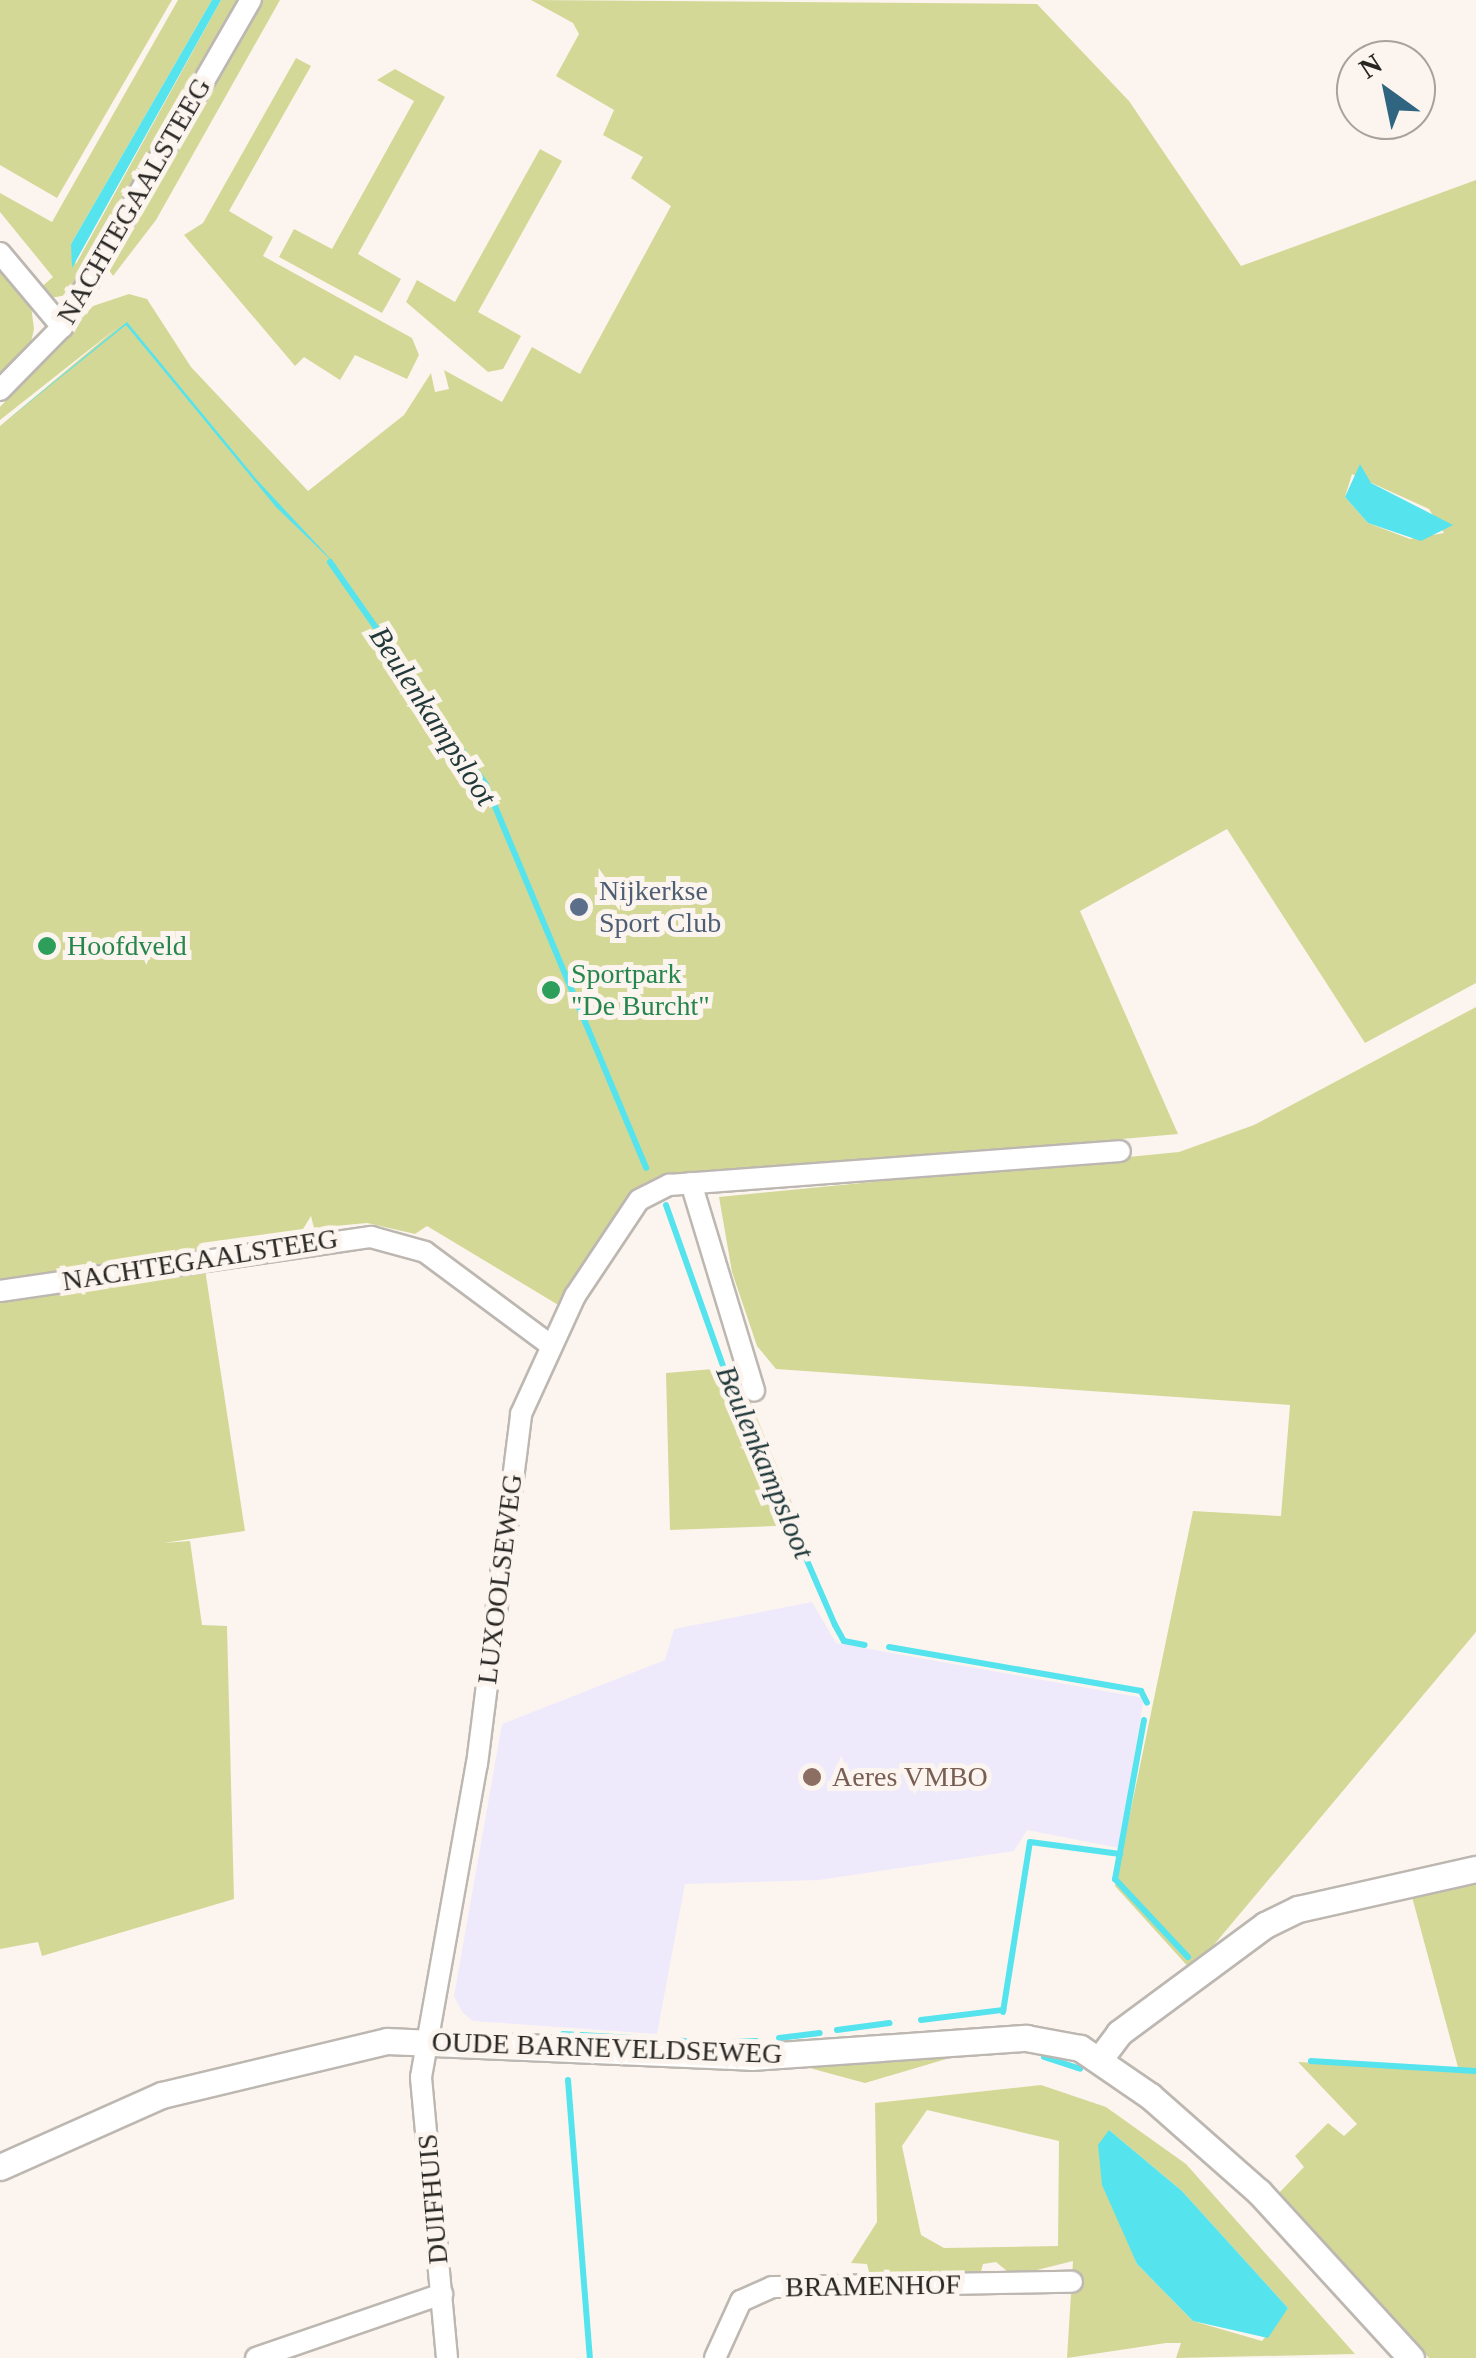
<!DOCTYPE html>
<style>
body{margin:0}
#map{position:relative;width:1476px;height:2358px;overflow:hidden;background:#fcf5ef;font-family:Georgia,serif}
div>[style]{position:absolute}
.education>*{inset:0;background:#eeeafc}
.green>*{inset:0;background:#d4d897}
.water>*{inset:0;background:#55e3ed}
.stream>*{height:6px;margin:-3px;padding:0 3px;transform-origin:3px;border-radius:3px;background:#55e3ed}
.roads{filter:drop-shadow(2px 0 #bdb7b1) drop-shadow(-2px 0 #bdb7b1) drop-shadow(0 2px #bdb7b1) drop-shadow(0 -2px #bdb7b1)}
.minor>*{height:20px;margin:-10px;padding:0 10px;transform-origin:10px;border-radius:10px;background:#fff}
.tertiary>*{height:25px;margin:-12.5px;padding:0 12.5px;transform-origin:12.5px;border-radius:12.5px;background:#fff}
.dots>*{width:28px;height:28px;translate:-50% -50%;box-sizing:border-box;border:5px solid #fcf5ef;border-radius:50%}
span{translate:-50% -50%;white-space:nowrap;text-align:center;line-height:1.15;-webkit-text-stroke:10px #fcf5ef;paint-order:stroke}
.street-label{font-size:28px;color:#282623}
.service-label{font-size:28px;color:#4e5e75}
.left{translate:0 -50%;text-align:left}
.leisure-label{font-size:28px;color:#27864d}
.education-label{font-size:28px;color:#785e54}
.water-label{font-size:30px;color:#21393b;font-style:italic}
.north{position:absolute;left:1336px;top:40px;width:100px;height:100px;box-sizing:border-box;background:#fcf5ef;border:2px solid #a7a29d;border-radius:50%;rotate:327deg;font-size:28px;font-weight:700;line-height:40px;text-align:center;color:#282623}
.north::after{content:'';display:block;margin:auto;width:35px;height:45px;background:#2f6580;clip-path:polygon(50% 0,100% 100%,50% 72%,0 100%)}
</style>
<div id="map">
<div class="education">
<div style="clip-path:polygon(812px 1602px,836px 1643px,1144px 1698px,1119px 1848px,1027px 1830px,1014px 1851px,819px 1880px,685px 1884px,657px 2034px,473px 2021px,462px 2012px,454px 1996px,502px 1724px,665px 1660px,674px 1629px)"></div>
</div>
<div class="green">
<div style="clip-path:polygon(0 0,172px 0,57px 198px,0 165px)"></div>
<div style="clip-path:polygon(178px 0,212px 0,71px 244px,76px 264px,221px 0,242px 0,73px 294px,50px 298px,39px 289px,53px 277px,0 212px,0 193px,52px 222px)"></div>
<div style="clip-path:polygon(259px 0,280px 0,156px 220px,113px 276px,107px 267px)"></div>
<div style="clip-path:polygon(evenodd,531px 0,1037px 4px,1129px 101px,1241px 266px,1476px 180px,1476px 983px,1365px 1043px,1227px 829px,1080px 911px,1178px 1134px,662px 1180px,560px 1306px,427px 1226px,415px 1234px,367px 1223px,314px 1228px,311px 1216px,303px 1229px,201px 1243px,245px 1531px,163px 1543px,190px 1541px,202px 1625px,227px 1626px,234px 1899px,42px 1956px,38px 1942px,0 1949px,0 426px,118px 327px,0 420px,0 407px,93px 306px,129px 294px,147px 299px,191px 367px,308px 491px,404px 415px,431px 373px,435px 392px,449px 389px,444px 370px,502px 402px,532px 347px,580px 374px,671px 206px,631px 178px,643px 157px,603px 135px,614px 110px,556px 76px,579px 34px,573px 23px,531px 0,1352px 474px,1429px 509px,1444px 533px,1410px 539px,1368px 523px,1345px 497px,1352px 474px)"></div>
<div style="clip-path:polygon(296px 58px,311px 66px,229px 211px,273px 237px,263px 256px,412px 338px,419px 355px,407px 379px,355px 355px,340px 380px,304px 357px,295px 366px,184px 235px,203px 223px)"></div>
<div style="clip-path:polygon(395px 69px,445px 97px,358px 254px,401px 279px,382px 313px,279px 257px,294px 229px,332px 249px,414px 101px,377px 80px)"></div>
<div style="clip-path:polygon(540px 149px,562px 161px,478px 312px,521px 336px,503px 369px,488px 372px,406px 302px,417px 280px,455px 302px)"></div>
<div style="clip-path:polygon(0 268px,31px 306px,34px 329px,29px 351px,0 379px)"></div>
<div style="clip-path:polygon(1476px 1007px,1476px 1632px,1192px 1971px,1115px 1886px,1193px 1511px,1281px 1516px,1290px 1405px,776px 1369px,757px 1346px,732px 1272px,719px 1197px,1179px 1152px,1254px 1125px)"></div>
<div style="clip-path:polygon(736px 1367px,801px 1525px,670px 1530px,666px 1373px)"></div>
<div style="clip-path:polygon(1476px 1884px,1476px 2358px,1429px 2358px,1277px 2195px,1304px 2167px,1295px 2156px,1328px 2123px,1344px 2136px,1357px 2124px,1298px 2062px,1459px 2071px,1412px 1897px)"></div>
<div style="clip-path:polygon(977px 2050px,865px 2083px,802px 2066px)"></div>
<div style="clip-path:polygon(evenodd,1041px 2085px,1106px 2107px,1186px 2164px,1355px 2354px,1176px 2358px,1181px 2343px,1166px 2343px,1067px 2358px,1073px 2261px,1013px 2276px,996px 2262px,983px 2264px,980px 2275px,870px 2276px,867px 2264px,851px 2263px,877px 2222px,875px 2103px,1041px 2085px,927px 2110px,1059px 2141px,1058px 2246px,944px 2248px,921px 2235px,902px 2146px,927px 2110px,1041px 2085px,1109px 2130px,1182px 2191px,1288px 2308px,1262px 2341px,1193px 2321px,1137px 2264px,1100px 2160px,1109px 2130px)"></div>
</div>
<div class="water">
<div style="clip-path:polygon(212px 0,221px 0,72px 268px,71px 244px)"></div>
<div style="clip-path:polygon(127px 322px,257px 480px,338px 567px,276px 507px,126px 325px,0 426px)"></div>
<div style="clip-path:polygon(1360px 464px,1371px 483px,1453px 525px,1421px 541px,1368px 523px,1345px 497px)"></div>
<div style="clip-path:polygon(1109px 2130px,1182px 2191px,1288px 2308px,1268px 2338px,1193px 2321px,1137px 2264px,1102px 2185px,1098px 2145px)"></div>
</div>
<div class="stream">
<div style="left:330px;top:562px;width:272px;rotate:55deg"></div>
<div style="left:486px;top:785px;width:415px;rotate:67.3deg"></div>
<div style="left:666px;top:1205px;width:177px;rotate:70.5deg"></div>
<div style="left:725px;top:1372px;width:276px;rotate:66.5deg"></div>
<div style="left:835px;top:1625px;width:18px;rotate:61deg"></div>
<div style="left:844px;top:1641px;width:21px;rotate:11deg"></div>
<div style="left:889px;top:1647px;width:256px;rotate:9.9deg"></div>
<div style="left:1141px;top:1691px;width:13px;rotate:63deg"></div>
<div style="left:1144px;top:1720px;width:162px;rotate:100.3deg"></div>
<div style="left:1115px;top:1879px;width:107px;rotate:46.9deg"></div>
<div style="left:1003px;top:2012px;width:172px;rotate:-81deg"></div>
<div style="left:1030px;top:1842px;width:91px;rotate:7.6deg"></div>
<div style="left:921px;top:2020px;width:83px;rotate:-7deg"></div>
<div style="left:837px;top:2030px;width:53px;rotate:-7.5deg"></div>
<div style="left:563px;top:2034px;width:122px;rotate:3.3deg"></div>
<div style="left:779px;top:2038px;width:41px;rotate:-7deg"></div>
<div style="left:708px;top:2043px;width:48px;rotate:-2.4deg"></div>
<div style="left:1044px;top:2057px;width:38px;rotate:18deg"></div>
<div style="left:1311px;top:2061px;width:165px;rotate:3.5deg"></div>
<div style="left:568px;top:2080px;width:279px;rotate:85.5deg"></div>
</div>
<div class="roads">
<div class="minor">
<div style="left:0;top:253px;width:97px;rotate:50deg"></div>
<div style="left:0;top:390px;width:88px;rotate:-45.5deg"></div>
<div style="left:62px;top:327px;width:378px;rotate:-60deg"></div>
<div style="left:691px;top:1183px;width:217px;rotate:73.1deg"></div>
<div style="left:0;top:1291px;width:375px;rotate:-8.3deg"></div>
<div style="left:371px;top:1237px;width:56px;rotate:15.5deg"></div>
<div style="left:425px;top:1252px;width:154px;rotate:36.6deg"></div>
<div style="left:256px;top:2358px;width:197px;rotate:-19deg"></div>
<div style="left:447px;top:2358px;width:282px;rotate:-95.3deg"></div>
<div style="left:421px;top:2077px;width:318px;rotate:-79.9deg"></div>
<div style="left:477px;top:1764px;width:353px;rotate:-82.8deg"></div>
<div style="left:521px;top:1414px;width:130px;rotate:-65.4deg"></div>
<div style="left:575px;top:1296px;width:115px;rotate:-56.3deg"></div>
<div style="left:639px;top:1200px;width:34px;rotate:-27deg"></div>
<div style="left:669px;top:1185px;width:452px;rotate:-4.3deg"></div>
<div style="left:715px;top:2358px;width:63px;rotate:-65.5deg"></div>
<div style="left:741px;top:2301px;width:34px;rotate:-24deg"></div>
<div style="left:772px;top:2287px;width:300px;rotate:-1deg"></div>
</div>
<div class="tertiary">
<div style="left:1099px;top:2060px;width:34px;rotate:-53deg"></div>
<div style="left:1119px;top:2033px;width:182px;rotate:-36.5deg"></div>
<div style="left:1265px;top:1925px;width:37px;rotate:-26deg"></div>
<div style="left:1298px;top:1909px;width:182px;rotate:-12.7deg"></div>
<div style="left:0;top:2167px;width:177px;rotate:-24deg"></div>
<div style="left:162px;top:2095px;width:231px;rotate:-13.5deg"></div>
<div style="left:387px;top:2041px;width:364px;rotate:2.5deg"></div>
<div style="left:751px;top:2057px;width:276px;rotate:-4deg"></div>
<div style="left:1026px;top:2038px;width:55px;rotate:10.5deg"></div>
<div style="left:1080px;top:2048px;width:85px;rotate:34.4deg"></div>
<div style="left:1150px;top:2096px;width:145px;rotate:41.4deg"></div>
<div style="left:1259px;top:2192px;width:225px;rotate:47.5deg"></div>
</div>
</div>
<div class="dots">
<div style="left:579px;top:907px;background:#5c6f8a"></div>
<div style="left:47px;top:946px;background:#2e9e5b"></div>
<div style="left:551px;top:990px;background:#2e9e5b"></div>
<div style="left:812px;top:1777px;background:#8d6e63"></div>
</div>
<div class="street-label">
<span style="left:134px;top:201px;rotate:-60deg">NACHTEGAALSTEEG</span>
<span style="left:200px;top:1260px;rotate:-9deg">NACHTEGAALSTEEG</span>
<span style="left:500px;top:1579px;rotate:-83deg">LUXOOLSEWEG</span>
<span style="left:607px;top:2048px;rotate:2deg">OUDE BARNEVELDSEWEG</span>
<span style="left:433px;top:2199px;rotate:-95deg">DUIFHUIS</span>
<span style="left:873px;top:2286px;rotate:-1deg">BRAMENHOF</span>
</div>
<div class="service-label">
<span class="left" style="left:599px;top:907px">Nijkerkse<br>Sport Club</span>
</div>
<div class="leisure-label">
<span class="left" style="left:67px;top:946px">Hoofdveld</span>
<span class="left" style="left:571px;top:990px">Sportpark<br>"De Burcht"</span>
</div>
<div class="education-label">
<span class="left" style="left:832px;top:1777px">Aeres VMBO</span>
</div>
<div class="water-label">
<span style="left:433px;top:716px;rotate:57deg">Beulenkampsloot</span>
<span style="left:765px;top:1462px;rotate:67deg">Beulenkampsloot</span>
</div>
<div class="north">N</div>
</div>
